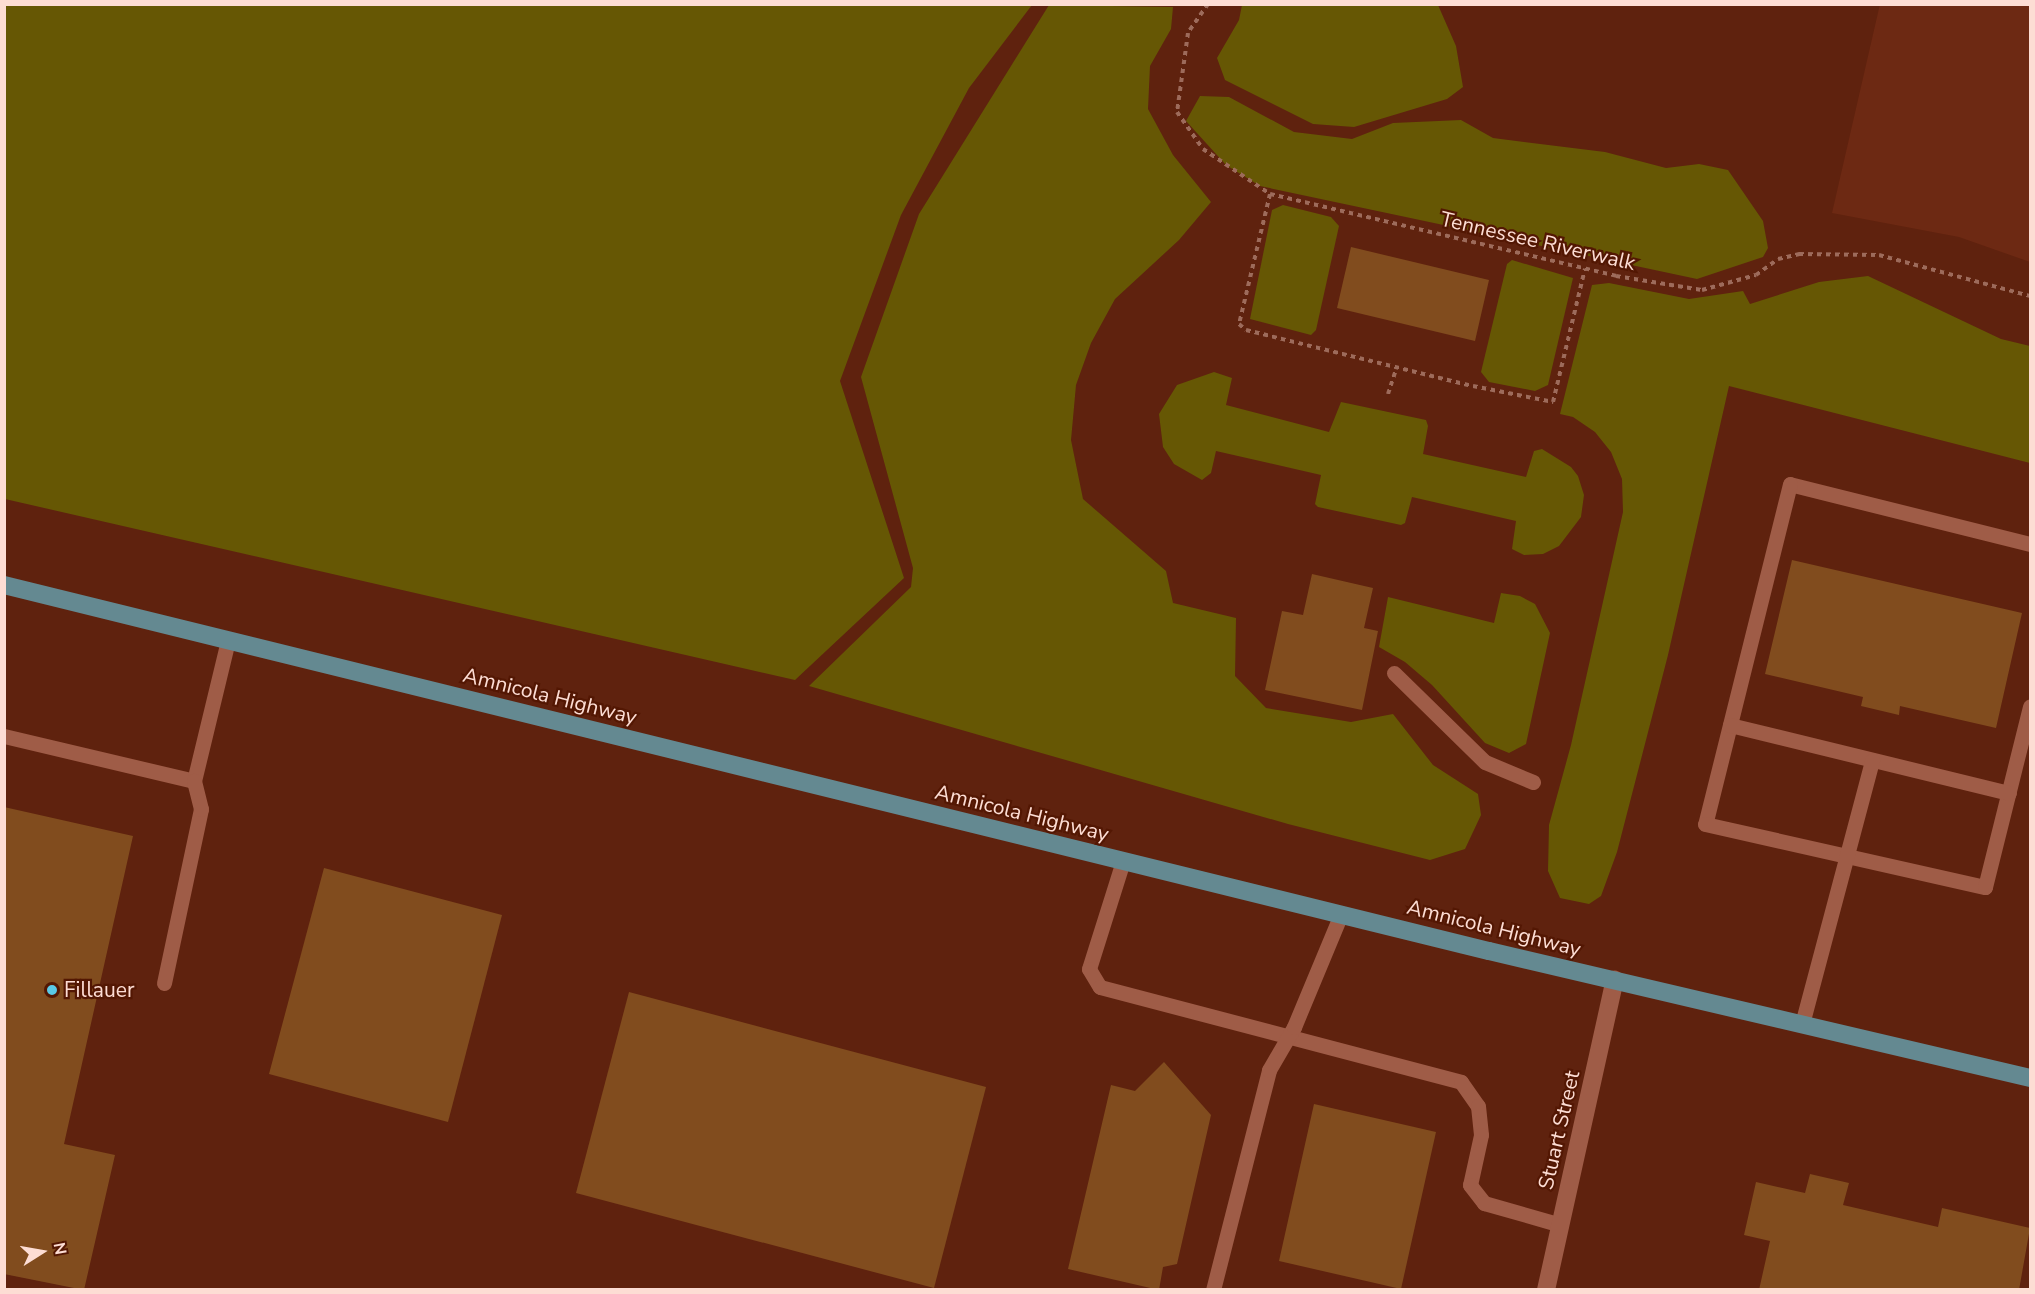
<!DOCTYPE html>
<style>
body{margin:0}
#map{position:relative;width:2035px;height:1294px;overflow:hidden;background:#5f220e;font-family:"Nunito Sans",sans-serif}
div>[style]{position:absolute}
.built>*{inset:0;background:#6d2913}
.green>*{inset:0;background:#665704}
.building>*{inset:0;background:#814c1e}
.path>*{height:4px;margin-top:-2px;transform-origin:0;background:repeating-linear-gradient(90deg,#9d6b5b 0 4.5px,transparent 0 9px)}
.lane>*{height:15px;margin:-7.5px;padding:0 7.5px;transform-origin:7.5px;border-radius:7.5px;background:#9f5c47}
.street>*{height:18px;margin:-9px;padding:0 9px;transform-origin:9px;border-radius:9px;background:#9f5c47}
.primary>*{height:18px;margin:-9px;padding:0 9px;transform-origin:9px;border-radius:9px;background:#648991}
.dots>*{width:16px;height:16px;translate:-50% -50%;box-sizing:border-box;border:3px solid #531703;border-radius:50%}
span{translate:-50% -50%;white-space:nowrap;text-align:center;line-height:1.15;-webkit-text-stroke:4.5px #531703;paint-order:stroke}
.street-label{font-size:21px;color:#fdddd4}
.poi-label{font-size:21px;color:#fdddd4}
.left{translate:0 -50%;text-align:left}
.frame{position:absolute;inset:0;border:6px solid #fdddd4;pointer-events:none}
.north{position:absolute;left:12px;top:1222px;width:60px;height:60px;-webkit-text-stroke:4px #531703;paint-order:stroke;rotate:79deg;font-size:16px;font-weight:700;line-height:24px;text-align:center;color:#fdddd4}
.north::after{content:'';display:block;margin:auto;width:21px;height:27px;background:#fdddd4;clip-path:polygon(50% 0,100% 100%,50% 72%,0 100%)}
</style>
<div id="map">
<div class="built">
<div style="clip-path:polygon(1880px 4px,2030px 5px,2030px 262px,1959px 237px,1832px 213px)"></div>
</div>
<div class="green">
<div style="clip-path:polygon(5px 4px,1032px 5px,969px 88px,901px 215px,840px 381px,904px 578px,795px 680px,5px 499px)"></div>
<div style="clip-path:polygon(1049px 5px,1173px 7px,1171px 29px,1150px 66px,1148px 109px,1173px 155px,1211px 202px,1179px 240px,1115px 299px,1091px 343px,1076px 385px,1071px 440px,1083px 499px,1166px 571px,1173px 603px,1236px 618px,1235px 676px,1266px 708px,1351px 722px,1393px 714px,1433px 765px,1478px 794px,1481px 815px,1465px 849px,1430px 860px,1288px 824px,809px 686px,911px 587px,913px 568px,861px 377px,919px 214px)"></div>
<div style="clip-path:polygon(1242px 5px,1438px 5px,1456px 46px,1463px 87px,1447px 99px,1354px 127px,1313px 124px,1225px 80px,1217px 58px,1239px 20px)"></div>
<div style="clip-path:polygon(1200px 96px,1229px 97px,1294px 132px,1352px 139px,1393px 123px,1461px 120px,1493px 138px,1605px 152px,1666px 168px,1699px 164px,1728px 170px,1763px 221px,1768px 248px,1763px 257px,1697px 279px,1260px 186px,1226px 165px,1186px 121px)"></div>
<div style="clip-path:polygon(1283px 205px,1331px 217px,1339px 226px,1316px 330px,1311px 335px,1250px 319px,1272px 210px)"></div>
<div style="clip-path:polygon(1512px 260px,1573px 278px,1548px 385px,1535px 391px,1489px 382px,1481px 372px,1507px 264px)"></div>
<div style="clip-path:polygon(1868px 276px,2001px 339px,2030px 346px,2030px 463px,1729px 386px,1668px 655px,1617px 852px,1601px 896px,1589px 904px,1560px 898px,1548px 871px,1549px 825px,1571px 745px,1623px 512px,1622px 479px,1611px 452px,1595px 432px,1573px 417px,1560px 414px,1592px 285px,1609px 283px,1689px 299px,1743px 291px,1750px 304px,1819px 282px)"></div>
<div style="clip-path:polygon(1214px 372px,1232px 378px,1226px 405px,1329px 432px,1341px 402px,1426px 420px,1428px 426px,1423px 454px,1526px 477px,1534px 451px,1542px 449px,1571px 467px,1578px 476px,1584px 495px,1581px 517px,1559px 546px,1543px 554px,1524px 555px,1512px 549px,1516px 521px,1412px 497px,1405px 523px,1401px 525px,1318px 507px,1315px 504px,1321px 475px,1216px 451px,1211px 473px,1202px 480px,1174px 464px,1163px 447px,1159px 414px,1177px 385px)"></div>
<div style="clip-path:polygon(1501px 593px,1520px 596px,1535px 604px,1550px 633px,1526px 744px,1509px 753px,1485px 743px,1432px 685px,1405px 662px,1379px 647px,1388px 597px,1494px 623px)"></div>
</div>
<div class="building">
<div style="clip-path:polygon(1351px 247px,1489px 280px,1475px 341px,1337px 308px)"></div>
<div style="clip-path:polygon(1792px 560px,2022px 613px,1996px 728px,1900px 706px,1899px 715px,1861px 706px,1863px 697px,1765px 674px)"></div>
<div style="clip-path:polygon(1312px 574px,1373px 588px,1364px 628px,1378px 631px,1362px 710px,1265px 690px,1282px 611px,1303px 615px)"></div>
<div style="clip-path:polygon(4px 807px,133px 836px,64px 1144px,115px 1155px,84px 1290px,4px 1274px)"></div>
<div style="clip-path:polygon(324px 868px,502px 915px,448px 1122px,269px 1074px)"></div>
<div style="clip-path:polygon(629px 992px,986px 1087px,934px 1288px,576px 1193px)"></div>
<div style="clip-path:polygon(1164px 1062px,1211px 1115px,1177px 1264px,1163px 1267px,1159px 1290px,1068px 1269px,1111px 1085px,1135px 1091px)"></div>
<div style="clip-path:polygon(1314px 1104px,1436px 1132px,1401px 1289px,1279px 1261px)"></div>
<div style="clip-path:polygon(1810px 1174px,1849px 1183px,1843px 1205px,1938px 1227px,1942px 1208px,2030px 1228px,2019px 1290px,1759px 1290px,1770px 1241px,1744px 1235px,1756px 1182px,1805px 1193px)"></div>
</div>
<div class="path">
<div style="left:1208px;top:4px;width:35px;rotate:125deg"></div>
<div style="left:1188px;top:33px;width:80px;rotate:97.9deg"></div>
<div style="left:1177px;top:112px;width:45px;rotate:54.9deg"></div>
<div style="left:1203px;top:149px;width:81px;rotate:33.9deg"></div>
<div style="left:1270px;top:194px;width:356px;rotate:13.3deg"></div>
<div style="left:1616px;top:276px;width:87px;rotate:9.2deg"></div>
<div style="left:1702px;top:290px;width:56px;rotate:-15.5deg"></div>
<div style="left:1756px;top:275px;width:27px;rotate:-36deg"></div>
<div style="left:1778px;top:259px;width:22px;rotate:-13deg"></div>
<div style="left:1799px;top:254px;width:80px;rotate:0.7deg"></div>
<div style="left:1879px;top:255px;width:156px;rotate:15.2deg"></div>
<div style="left:1270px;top:194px;width:134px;rotate:103.4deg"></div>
<div style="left:1239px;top:324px;width:9px;rotate:41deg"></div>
<div style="left:1246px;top:330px;width:234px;rotate:13.9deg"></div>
<div style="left:1473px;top:386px;width:82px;rotate:11.3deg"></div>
<div style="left:1553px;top:402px;width:137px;rotate:-76.5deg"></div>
<div style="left:1388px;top:394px;width:28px;rotate:-72deg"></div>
</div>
<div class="lane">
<div style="left:2030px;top:544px;width:247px;rotate:-166deg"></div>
<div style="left:1790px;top:484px;width:350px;rotate:104deg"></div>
<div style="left:1705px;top:824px;width:287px;rotate:12.7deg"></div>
<div style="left:1985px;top:887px;width:186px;rotate:-76deg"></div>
<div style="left:1394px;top:673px;width:127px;rotate:44.4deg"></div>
<div style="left:1485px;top:762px;width:52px;rotate:22.6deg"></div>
<div style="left:1730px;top:725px;width:287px;rotate:13.7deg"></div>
<div style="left:4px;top:736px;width:195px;rotate:13.3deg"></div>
<div style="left:194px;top:781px;width:145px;rotate:-76.4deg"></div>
<div style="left:1123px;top:861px;width:113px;rotate:107.5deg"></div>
<div style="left:1089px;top:969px;width:21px;rotate:59deg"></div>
<div style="left:1100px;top:987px;width:373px;rotate:14.7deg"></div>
<div style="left:1461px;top:1082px;width:29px;rotate:55deg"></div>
<div style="left:1478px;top:1106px;width:29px;rotate:84deg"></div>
<div style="left:1481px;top:1135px;width:51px;rotate:102.4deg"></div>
<div style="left:1470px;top:1185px;width:23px;rotate:52deg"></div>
<div style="left:1484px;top:1203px;width:80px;rotate:15.9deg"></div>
<div style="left:164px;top:983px;width:178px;rotate:-78deg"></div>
<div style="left:201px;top:809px;width:29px;rotate:-104deg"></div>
<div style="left:1802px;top:1024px;width:273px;rotate:-75.1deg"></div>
<div style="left:1213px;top:1290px;width:227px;rotate:-75.7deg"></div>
<div style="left:1269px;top:1070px;width:50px;rotate:-59.8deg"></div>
<div style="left:1294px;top:1027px;width:122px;rotate:-67.4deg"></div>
</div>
<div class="street">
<div style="left:1546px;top:1290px;width:318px;rotate:-77.5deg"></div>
</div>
<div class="primary">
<div style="left:4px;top:585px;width:1529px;rotate:13.85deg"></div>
<div style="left:1489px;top:951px;width:556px;rotate:13.21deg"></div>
</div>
<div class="dots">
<div style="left:52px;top:990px;background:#5ac8e5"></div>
</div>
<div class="street-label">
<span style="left:1538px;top:241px;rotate:13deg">Tennessee Riverwalk</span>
<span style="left:550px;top:696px;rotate:14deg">Amnicola Highway</span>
<span style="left:1022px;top:813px;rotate:14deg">Amnicola Highway</span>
<span style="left:1494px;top:928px;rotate:14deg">Amnicola Highway</span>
<span style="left:1559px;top:1130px;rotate:-77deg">Stuart Street</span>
</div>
<div class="poi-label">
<span class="left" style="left:64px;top:990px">Fillauer</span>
</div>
<div class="frame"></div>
<div class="north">N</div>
</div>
